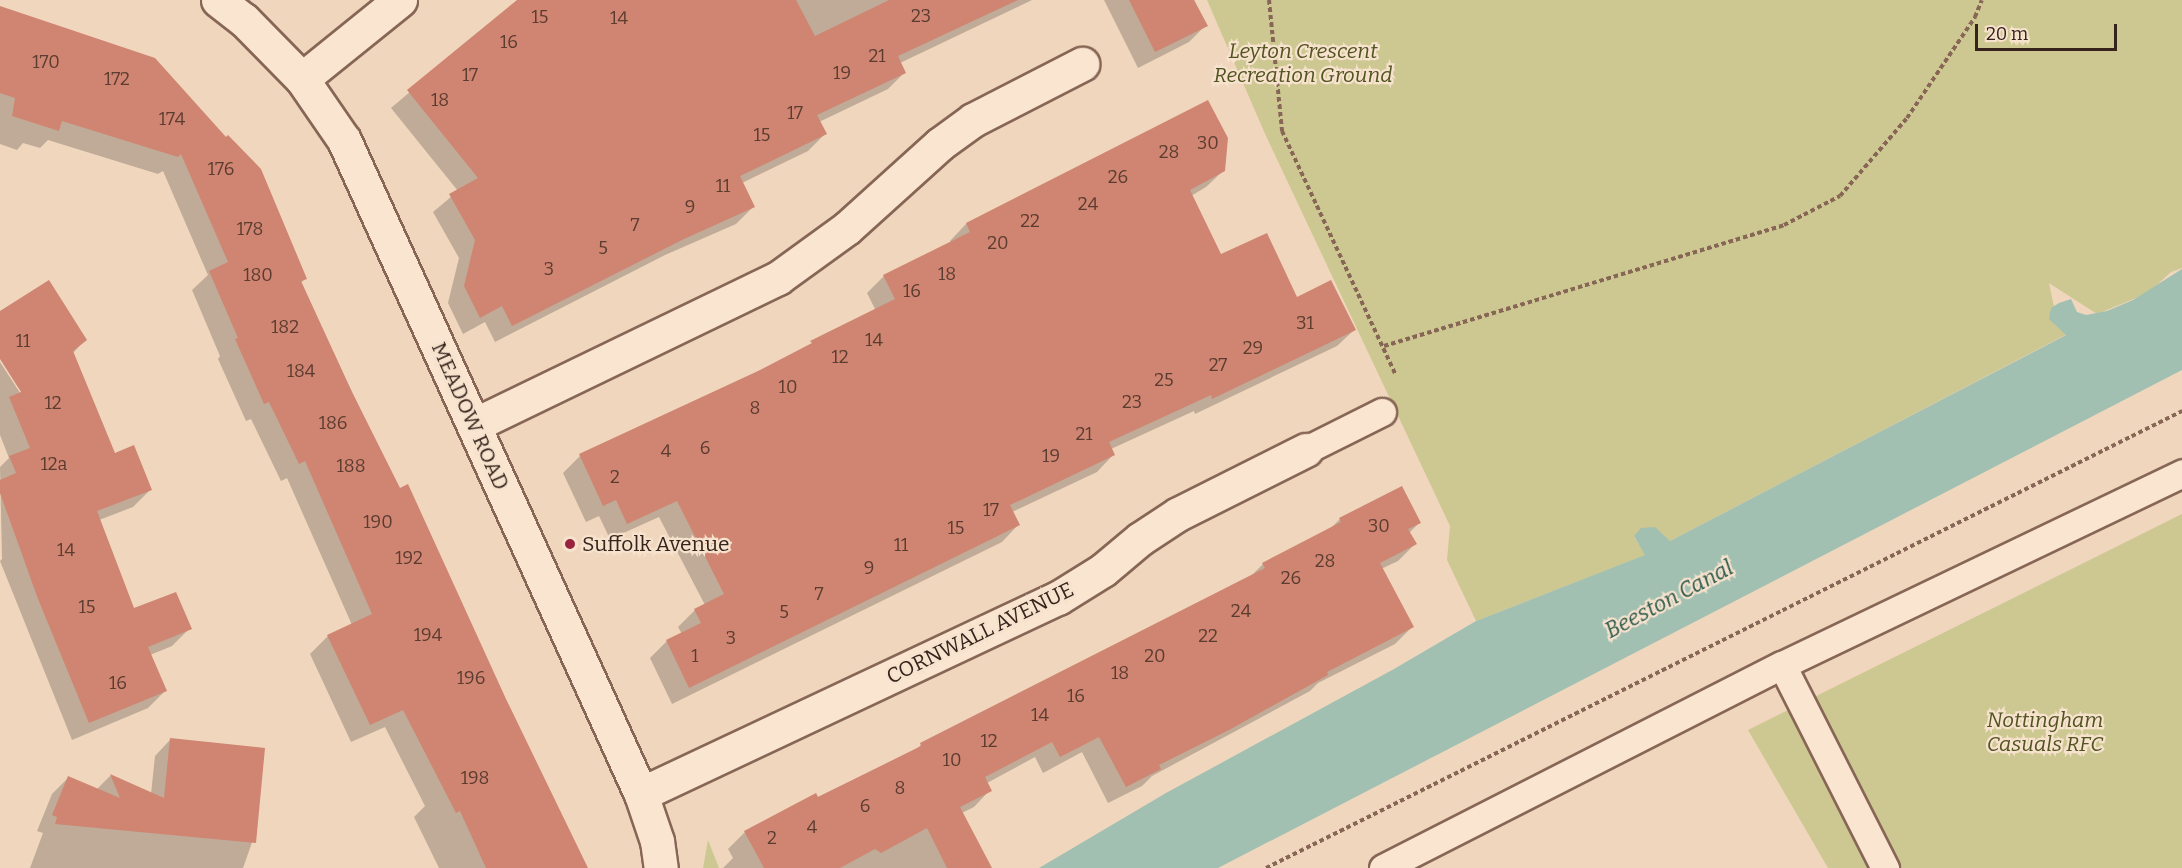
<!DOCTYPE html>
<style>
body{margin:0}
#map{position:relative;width:2182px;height:868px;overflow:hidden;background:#efd6bd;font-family:Bitter,serif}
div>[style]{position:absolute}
.green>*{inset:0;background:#cdc891}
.water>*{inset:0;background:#a1c0b1}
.shadow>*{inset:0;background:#0003}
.building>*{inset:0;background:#cf8571}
.path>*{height:4px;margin-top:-2px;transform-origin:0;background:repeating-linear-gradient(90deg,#876656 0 4.5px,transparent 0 7.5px)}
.roads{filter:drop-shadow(2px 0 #876656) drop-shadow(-2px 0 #876656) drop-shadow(0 2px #876656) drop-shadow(0 -2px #876656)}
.service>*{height:27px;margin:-13.5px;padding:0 13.5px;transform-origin:13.5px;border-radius:13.5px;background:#fae5d0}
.minor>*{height:33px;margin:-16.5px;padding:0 16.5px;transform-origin:16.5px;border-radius:16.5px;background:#fae5d0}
.tertiary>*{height:33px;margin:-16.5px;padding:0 16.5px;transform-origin:16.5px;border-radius:16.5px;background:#fae5d0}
.dots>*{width:16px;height:16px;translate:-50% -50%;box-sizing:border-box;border:3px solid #f6e2cd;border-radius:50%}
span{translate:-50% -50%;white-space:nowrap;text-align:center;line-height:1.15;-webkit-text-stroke:4.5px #f6e2cd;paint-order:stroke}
.number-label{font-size:18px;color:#5c3c30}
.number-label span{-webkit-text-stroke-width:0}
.park-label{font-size:21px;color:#515321;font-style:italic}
.street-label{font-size:21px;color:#36231b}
.poi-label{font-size:21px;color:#36231b}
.left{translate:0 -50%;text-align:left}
.water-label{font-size:22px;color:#29574a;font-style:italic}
.scale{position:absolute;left:1975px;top:24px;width:142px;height:27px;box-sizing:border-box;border:3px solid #36231b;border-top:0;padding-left:8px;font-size:18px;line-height:21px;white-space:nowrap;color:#36231b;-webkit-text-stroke:4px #f6e2cd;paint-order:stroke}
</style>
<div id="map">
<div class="green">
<div style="clip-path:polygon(1207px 0,2182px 0,2182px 268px,2171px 272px,2148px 293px,2097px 314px,2049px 283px,2054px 307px,2067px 334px,1670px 541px,1634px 537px,1646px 555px,1476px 621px,1447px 560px,1450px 526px,1266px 136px)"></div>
<div style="clip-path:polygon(2182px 514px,2182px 868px,1828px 868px,1748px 730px)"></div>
<div style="clip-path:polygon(708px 840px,719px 868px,703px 868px)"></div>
</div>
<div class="water">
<div style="clip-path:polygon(2182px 269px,2182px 370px,1218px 868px,1039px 868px,1166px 793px,1394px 669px,1476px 621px,1645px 555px,1634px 536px,1641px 528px,1655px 527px,1670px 541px,2066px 335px,2049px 319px,2051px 308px,2059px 303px,2071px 299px,2077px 312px,2086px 315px,2107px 311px,2133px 300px)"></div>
</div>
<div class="shadow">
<div style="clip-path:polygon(519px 0,1032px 0,900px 63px,905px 72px,888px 89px,819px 122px,825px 134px,808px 151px,742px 183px,753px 207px,736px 224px,665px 255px,495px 342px,485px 322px,463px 334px,448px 303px,459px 258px,433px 212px,458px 191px,391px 108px)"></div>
<div style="clip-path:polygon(1104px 0,1194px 0,1206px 25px,1189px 42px,1138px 68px)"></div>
<div style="clip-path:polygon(0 15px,154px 59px,305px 279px,301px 283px,575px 868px,439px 868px,414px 817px,425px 806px,385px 727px,351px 742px,310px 654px,328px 636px,352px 625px,287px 478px,281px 481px,251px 419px,246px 421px,218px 359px,220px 356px,192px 290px,208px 275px,163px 171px,158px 174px,48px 140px,40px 148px,23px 143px,17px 150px,0 144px)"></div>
<div style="clip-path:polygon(1207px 102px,1224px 170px,1206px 187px,1191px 196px,1220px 256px,1354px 330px,1337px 346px,1195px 414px,1194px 411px,1111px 449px,1113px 455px,1097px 472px,1012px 512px,1018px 525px,1002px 542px,672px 704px,650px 658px,667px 641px,682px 634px,678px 627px,695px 610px,705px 605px,659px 517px,610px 539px,599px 516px,586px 522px,563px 473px,580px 456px,758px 372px,876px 311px,867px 293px,884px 276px,951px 243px,950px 241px,966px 224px)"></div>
<div style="clip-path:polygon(0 313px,85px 340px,73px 353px,114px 455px,150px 490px,133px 507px,99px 520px,134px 609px,190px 628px,172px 646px,150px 655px,165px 691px,148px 708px,72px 740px,0 561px,2px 559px,0 467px,9px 458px,0 435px,0 362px,24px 399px,26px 398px,0 357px)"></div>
<div style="clip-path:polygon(1340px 519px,1419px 523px,1409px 533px,1415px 544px,1398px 561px,1381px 569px,1412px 627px,1395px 644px,1318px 683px,1310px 691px,1152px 776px,1142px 786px,1108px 803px,1082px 752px,1043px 773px,1035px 757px,987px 783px,990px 790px,974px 807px,962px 813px,987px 868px,723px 868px,733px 858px,728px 849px,745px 832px,914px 751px,921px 745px,1249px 578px,1263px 564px,1330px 529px)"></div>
<div style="clip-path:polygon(170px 740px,255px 834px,243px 868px,30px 868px,43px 833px,37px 831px,52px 794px,68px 778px,96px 790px,110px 776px,151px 794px,155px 756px)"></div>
</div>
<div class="building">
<div style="clip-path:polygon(517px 0,796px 0,815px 36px,889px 0,1018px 0,898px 56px,906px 73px,817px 115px,827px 134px,740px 176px,755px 207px,684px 239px,512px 326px,502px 306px,480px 318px,464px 286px,475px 240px,449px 194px,478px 178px,407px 90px)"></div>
<div style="clip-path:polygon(1129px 0,1194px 0,1208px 26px,1155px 52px)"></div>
<div style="clip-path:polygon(0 6px,155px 58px,226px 137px,228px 135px,261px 169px,307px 279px,301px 281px,351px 390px,400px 488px,408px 484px,506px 699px,588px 868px,486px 868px,460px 811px,456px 813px,403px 710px,370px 725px,327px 635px,372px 614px,305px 461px,299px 464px,269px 402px,264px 404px,235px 339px,238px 338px,209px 271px,228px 262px,181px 154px,178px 157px,62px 121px,59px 131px,12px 116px,15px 98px,0 93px)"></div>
<div style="clip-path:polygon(1208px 100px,1228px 138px,1225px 171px,1190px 190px,1221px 254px,1267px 233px,1297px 297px,1331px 280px,1356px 330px,1212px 399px,1211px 395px,1109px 442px,1115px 455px,1010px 505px,1020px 525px,689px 688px,666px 640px,701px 623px,694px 609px,724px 594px,677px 501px,627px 524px,616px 500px,603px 506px,579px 454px,758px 371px,812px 343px,810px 341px,895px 299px,883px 275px,970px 232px,966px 223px)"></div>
<div style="clip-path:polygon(49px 280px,87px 340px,73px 351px,115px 453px,134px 445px,152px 490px,97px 511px,134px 608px,176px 592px,192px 629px,148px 647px,167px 691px,89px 723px,38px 599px,0 493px,0 480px,16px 473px,9px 456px,30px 448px,9px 397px,21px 392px,0 359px,0 311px)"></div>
<div style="clip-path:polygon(1402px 486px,1421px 523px,1408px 529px,1417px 544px,1380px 563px,1414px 627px,1327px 672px,1328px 675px,1229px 730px,1159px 765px,1161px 769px,1126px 787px,1099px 737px,1060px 757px,1052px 742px,985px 777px,992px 791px,960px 807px,992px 868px,947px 868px,927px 828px,881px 853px,875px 849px,840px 868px,764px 868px,744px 831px,816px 793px,818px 797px,921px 746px,920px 743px,1265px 568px,1262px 563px,1341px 522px,1339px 518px)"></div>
<div style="clip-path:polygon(170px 738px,265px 748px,256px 843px,55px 824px,57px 817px,52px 815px,68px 776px,120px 798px,110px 774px,164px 798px)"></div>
</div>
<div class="path">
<div style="left:1269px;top:0;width:132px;rotate:84.3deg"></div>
<div style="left:1282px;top:131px;width:269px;rotate:65deg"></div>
<div style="left:1384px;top:346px;width:418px;rotate:-16.8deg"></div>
<div style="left:1784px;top:225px;width:63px;rotate:-27.4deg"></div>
<div style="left:1840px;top:196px;width:103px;rotate:-49.3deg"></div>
<div style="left:1907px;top:118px;width:122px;rotate:-56deg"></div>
<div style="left:1975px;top:17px;width:18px;rotate:-68deg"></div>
<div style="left:1266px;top:868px;width:1024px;rotate:-26.51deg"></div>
</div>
<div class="roads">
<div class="service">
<div style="left:1306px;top:450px;width:85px;rotate:-26.6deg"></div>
<div style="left:1782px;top:665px;width:228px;rotate:63.1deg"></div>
<div style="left:1383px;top:868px;width:448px;rotate:-27deg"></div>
<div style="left:1782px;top:665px;width:444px;rotate:-25.6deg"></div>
</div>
<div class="minor">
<div style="left:302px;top:79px;width:126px;rotate:-38.9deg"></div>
<div style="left:474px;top:425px;width:338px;rotate:-25.8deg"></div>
<div style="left:778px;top:278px;width:85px;rotate:-35.9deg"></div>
<div style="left:847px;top:228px;width:125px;rotate:-42.1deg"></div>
<div style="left:940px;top:144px;width:41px;rotate:-36deg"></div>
<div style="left:973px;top:120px;width:123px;rotate:-27.2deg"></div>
<div style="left:641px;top:794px;width:461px;rotate:-25.2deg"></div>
<div style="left:1058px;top:598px;width:53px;rotate:-31.9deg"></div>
<div style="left:1103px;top:570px;width:48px;rotate:-40deg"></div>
<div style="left:1140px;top:539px;width:45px;rotate:-33.3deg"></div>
<div style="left:1178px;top:514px;width:143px;rotate:-26.6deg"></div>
</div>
<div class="tertiary">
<div style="left:218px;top:0;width:33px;rotate:38deg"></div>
<div style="left:244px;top:20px;width:83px;rotate:45.5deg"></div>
<div style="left:302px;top:79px;width:74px;rotate:55.5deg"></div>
<div style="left:344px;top:140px;width:718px;rotate:65.58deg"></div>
<div style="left:641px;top:794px;width:50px;rotate:71.2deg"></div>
<div style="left:657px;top:841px;width:27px;rotate:82deg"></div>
</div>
</div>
<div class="dots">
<div style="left:570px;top:544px;background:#99233c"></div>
</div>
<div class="number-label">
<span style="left:921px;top:16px">23</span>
<span style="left:540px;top:17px">15</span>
<span style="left:619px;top:18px">14</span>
<span style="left:509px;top:42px">16</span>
<span style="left:877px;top:56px">21</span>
<span style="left:46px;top:62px">170</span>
<span style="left:842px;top:73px">19</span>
<span style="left:470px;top:75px">17</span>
<span style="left:117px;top:79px">172</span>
<span style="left:440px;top:100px">18</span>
<span style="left:795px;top:113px">17</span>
<span style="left:172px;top:119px">174</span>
<span style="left:762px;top:135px">15</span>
<span style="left:1208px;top:143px">30</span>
<span style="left:1169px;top:152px">28</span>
<span style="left:221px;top:169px">176</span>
<span style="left:1118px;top:177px">26</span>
<span style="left:723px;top:186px">11</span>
<span style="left:1088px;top:204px">24</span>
<span style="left:690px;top:207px">9</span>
<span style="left:1030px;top:221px">22</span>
<span style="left:635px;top:225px">7</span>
<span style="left:250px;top:229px">178</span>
<span style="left:998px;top:243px">20</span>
<span style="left:603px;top:248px">5</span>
<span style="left:549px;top:269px">3</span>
<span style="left:947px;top:274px">18</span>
<span style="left:258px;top:275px">180</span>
<span style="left:912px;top:291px">16</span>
<span style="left:1305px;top:323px">31</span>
<span style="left:285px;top:327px">182</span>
<span style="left:874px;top:340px">14</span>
<span style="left:23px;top:341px">11</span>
<span style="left:1253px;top:348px">29</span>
<span style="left:840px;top:357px">12</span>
<span style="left:1218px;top:365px">27</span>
<span style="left:301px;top:371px">184</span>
<span style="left:1164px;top:380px">25</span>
<span style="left:788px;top:387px">10</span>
<span style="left:1132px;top:402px">23</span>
<span style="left:53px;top:403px">12</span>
<span style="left:755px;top:408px">8</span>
<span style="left:333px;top:423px">186</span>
<span style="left:1084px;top:434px">21</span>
<span style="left:705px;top:448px">6</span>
<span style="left:666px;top:451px">4</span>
<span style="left:1051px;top:456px">19</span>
<span style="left:54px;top:464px">12a</span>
<span style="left:351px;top:466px">188</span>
<span style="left:615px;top:477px">2</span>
<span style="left:991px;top:510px">17</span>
<span style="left:378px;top:522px">190</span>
<span style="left:1379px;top:526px">30</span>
<span style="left:956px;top:528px">15</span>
<span style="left:901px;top:545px">11</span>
<span style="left:66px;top:550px">14</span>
<span style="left:409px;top:558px">192</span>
<span style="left:1325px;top:561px">28</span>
<span style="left:869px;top:568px">9</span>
<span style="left:1291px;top:578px">26</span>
<span style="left:819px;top:594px">7</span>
<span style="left:87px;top:607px">15</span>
<span style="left:1241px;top:611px">24</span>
<span style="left:784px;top:612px">5</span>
<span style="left:428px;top:635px">194</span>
<span style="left:1208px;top:636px">22</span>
<span style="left:731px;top:638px">3</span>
<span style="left:695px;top:656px">1</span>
<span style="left:1155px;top:656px">20</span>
<span style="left:1120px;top:673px">18</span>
<span style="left:471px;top:678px">196</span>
<span style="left:118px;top:683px">16</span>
<span style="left:1076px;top:696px">16</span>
<span style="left:1040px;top:715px">14</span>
<span style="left:989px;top:741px">12</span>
<span style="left:952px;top:760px">10</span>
<span style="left:475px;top:778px">198</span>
<span style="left:900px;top:788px">8</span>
<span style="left:865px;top:806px">6</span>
<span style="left:812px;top:827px">4</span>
<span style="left:772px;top:838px">2</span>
</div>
<div class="park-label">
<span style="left:1303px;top:63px">Leyton Crescent<br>Recreation Ground</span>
<span style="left:2045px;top:732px">Nottingham<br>Casuals RFC</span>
</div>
<div class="street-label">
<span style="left:470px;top:416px;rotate:66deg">MEADOW ROAD</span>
<span style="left:980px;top:633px;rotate:-26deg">CORNWALL AVENUE</span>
</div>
<div class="poi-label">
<span class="left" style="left:582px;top:544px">Suffolk Avenue</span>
</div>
<div class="water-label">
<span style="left:1669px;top:599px;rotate:-28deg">Beeston Canal</span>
</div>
<div class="scale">20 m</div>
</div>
